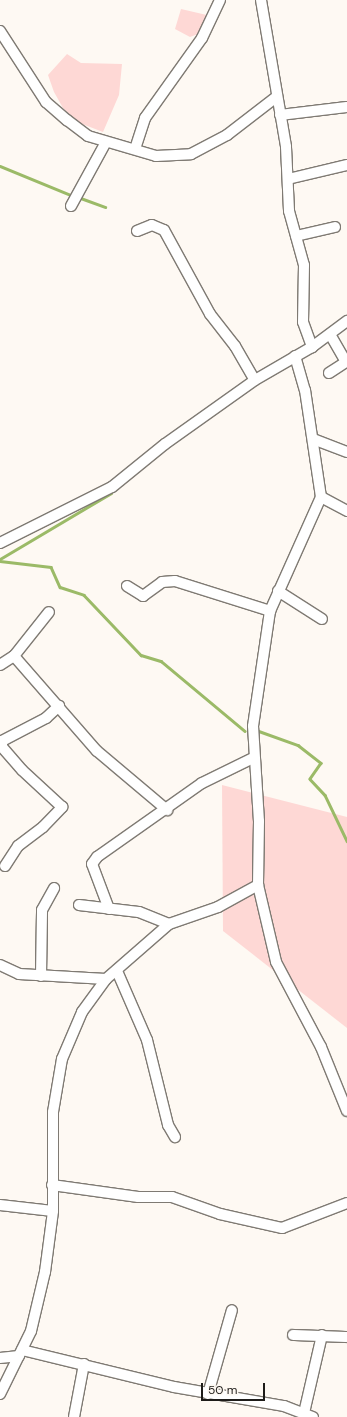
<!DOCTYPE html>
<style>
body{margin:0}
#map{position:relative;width:347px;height:1417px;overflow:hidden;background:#fef9f3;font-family:"DM Sans",sans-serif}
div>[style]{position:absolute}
.green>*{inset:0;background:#fed8d5}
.stream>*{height:2.5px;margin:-1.25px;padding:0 1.25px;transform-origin:1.25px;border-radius:1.25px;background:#9bba67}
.roads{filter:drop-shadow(1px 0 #7f7a73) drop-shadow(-1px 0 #7f7a73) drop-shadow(0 1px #7f7a73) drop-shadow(0 -1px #7f7a73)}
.minor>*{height:10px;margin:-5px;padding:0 5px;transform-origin:5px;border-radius:5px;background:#fff}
span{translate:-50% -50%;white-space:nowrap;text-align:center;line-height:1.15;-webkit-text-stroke:4px #fef9f3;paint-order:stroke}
.scale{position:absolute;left:201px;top:1383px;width:64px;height:18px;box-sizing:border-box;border:2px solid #1e1c19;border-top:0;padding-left:5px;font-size:12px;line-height:14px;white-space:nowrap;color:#1e1c19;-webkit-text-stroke:3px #fef9f3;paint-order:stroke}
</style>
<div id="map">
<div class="green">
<div style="clip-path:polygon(181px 9px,211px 16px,206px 31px,190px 37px,175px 29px)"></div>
<div style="clip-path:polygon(67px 54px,81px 63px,122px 64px,119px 95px,103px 132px,77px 122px,63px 108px,54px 92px,48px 75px)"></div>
<div style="clip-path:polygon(222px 785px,347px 817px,347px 1028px,223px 931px)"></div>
</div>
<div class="stream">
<div style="left:0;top:166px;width:79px;rotate:22.3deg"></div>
<div style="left:78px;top:197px;width:29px;rotate:20deg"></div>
<div style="left:0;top:559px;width:129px;rotate:-30.7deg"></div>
<div style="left:0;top:561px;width:51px;rotate:6.7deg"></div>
<div style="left:51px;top:567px;width:22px;rotate:66deg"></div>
<div style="left:60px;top:587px;width:25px;rotate:18deg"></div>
<div style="left:84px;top:595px;width:83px;rotate:46.5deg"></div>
<div style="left:141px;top:655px;width:21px;rotate:17deg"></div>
<div style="left:161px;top:661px;width:109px;rotate:39.8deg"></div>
<div style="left:256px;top:730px;width:45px;rotate:19.7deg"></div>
<div style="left:298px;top:745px;width:29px;rotate:38deg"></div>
<div style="left:321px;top:763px;width:19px;rotate:125deg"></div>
<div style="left:310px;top:779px;width:22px;rotate:47deg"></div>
<div style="left:325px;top:795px;width:51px;rotate:64.4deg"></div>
</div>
<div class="roads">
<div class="minor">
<div style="left:261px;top:0;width:149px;rotate:80.3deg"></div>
<div style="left:286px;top:147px;width:64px;rotate:87.3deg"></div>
<div style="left:289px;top:211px;width:56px;rotate:74.5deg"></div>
<div style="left:304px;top:265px;width:57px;rotate:91deg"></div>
<div style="left:303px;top:322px;width:27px;rotate:70deg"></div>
<div style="left:0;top:31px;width:85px;rotate:57.1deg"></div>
<div style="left:46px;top:102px;width:28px;rotate:41deg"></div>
<div style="left:67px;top:120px;width:26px;rotate:37deg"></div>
<div style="left:88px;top:136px;width:71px;rotate:16.4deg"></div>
<div style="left:156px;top:156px;width:35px;rotate:-3deg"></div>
<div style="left:191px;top:154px;width:41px;rotate:-27.8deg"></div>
<div style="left:227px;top:135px;width:61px;rotate:-37.6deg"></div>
<div style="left:280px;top:115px;width:67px;rotate:-6.8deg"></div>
<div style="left:135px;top:149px;width:33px;rotate:-72deg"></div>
<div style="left:145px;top:118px;width:98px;rotate:-54.5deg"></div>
<div style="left:202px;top:38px;width:42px;rotate:-64.7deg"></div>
<div style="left:288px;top:179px;width:61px;rotate:-13.3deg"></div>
<div style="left:71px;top:206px;width:73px;rotate:-61.3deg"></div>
<div style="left:137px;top:231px;width:16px;rotate:-22deg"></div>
<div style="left:152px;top:225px;width:13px;rotate:23deg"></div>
<div style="left:164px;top:230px;width:96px;rotate:61.3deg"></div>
<div style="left:210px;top:314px;width:41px;rotate:52deg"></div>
<div style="left:235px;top:346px;width:39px;rotate:60deg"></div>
<div style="left:296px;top:236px;width:40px;rotate:-13deg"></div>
<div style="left:295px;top:356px;width:35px;rotate:74deg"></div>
<div style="left:305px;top:390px;width:108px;rotate:81.5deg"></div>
<div style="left:321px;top:497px;width:125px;rotate:114.1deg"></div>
<div style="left:270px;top:611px;width:116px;rotate:98.4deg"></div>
<div style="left:253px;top:726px;width:95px;rotate:86.4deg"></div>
<div style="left:259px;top:821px;width:64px;rotate:90.9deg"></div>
<div style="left:258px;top:885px;width:79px;rotate:76.8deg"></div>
<div style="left:276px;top:962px;width:96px;rotate:62.1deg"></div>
<div style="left:321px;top:1047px;width:69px;rotate:67.9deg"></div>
<div style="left:329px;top:373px;width:20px;rotate:-33deg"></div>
<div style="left:346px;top:362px;width:32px;rotate:-120deg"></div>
<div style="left:313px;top:439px;width:36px;rotate:21deg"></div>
<div style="left:321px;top:497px;width:30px;rotate:28deg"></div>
<div style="left:0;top:543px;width:125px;rotate:-26.6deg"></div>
<div style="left:112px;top:487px;width:68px;rotate:-39.1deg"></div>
<div style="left:165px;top:444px;width:110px;rotate:-35.4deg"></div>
<div style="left:255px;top:380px;width:66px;rotate:-30.1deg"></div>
<div style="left:312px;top:347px;width:44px;rotate:-36.6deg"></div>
<div style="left:127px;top:586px;width:19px;rotate:32deg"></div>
<div style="left:143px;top:596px;width:24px;rotate:-36deg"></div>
<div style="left:162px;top:582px;width:13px;rotate:-4deg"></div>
<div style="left:175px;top:581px;width:100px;rotate:17.5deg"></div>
<div style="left:278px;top:591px;width:52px;rotate:32.5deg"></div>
<div style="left:14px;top:656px;width:126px;rotate:48.9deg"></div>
<div style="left:97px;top:751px;width:92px;rotate:40.1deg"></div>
<div style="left:0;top:665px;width:17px;rotate:-33deg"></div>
<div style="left:14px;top:656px;width:56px;rotate:-51.5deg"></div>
<div style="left:5px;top:866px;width:24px;rotate:-57deg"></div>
<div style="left:18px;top:846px;width:31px;rotate:-37deg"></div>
<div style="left:43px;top:827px;width:28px;rotate:-46deg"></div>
<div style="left:62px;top:807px;width:54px;rotate:-137.2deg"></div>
<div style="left:22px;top:770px;width:30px;rotate:-131deg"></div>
<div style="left:2px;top:747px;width:6px;rotate:-90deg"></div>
<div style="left:2px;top:741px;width:50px;rotate:-27.6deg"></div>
<div style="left:46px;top:718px;width:18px;rotate:-43deg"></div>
<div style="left:79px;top:905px;width:60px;rotate:6.7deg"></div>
<div style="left:139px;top:912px;width:32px;rotate:22deg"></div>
<div style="left:109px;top:909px;width:48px;rotate:-110.7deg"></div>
<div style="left:92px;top:864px;width:9px;rotate:-54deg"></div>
<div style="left:97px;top:857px;width:128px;rotate:-35.2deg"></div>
<div style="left:202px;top:783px;width:57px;rotate:-26.1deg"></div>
<div style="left:0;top:965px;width:21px;rotate:25deg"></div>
<div style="left:19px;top:974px;width:87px;rotate:3.3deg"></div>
<div style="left:117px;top:971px;width:75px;rotate:66.5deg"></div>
<div style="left:147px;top:1040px;width:88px;rotate:76.1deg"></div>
<div style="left:168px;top:1125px;width:14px;rotate:60deg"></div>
<div style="left:41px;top:976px;width:66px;rotate:-89.1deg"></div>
<div style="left:42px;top:910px;width:25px;rotate:-61deg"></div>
<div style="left:52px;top:1185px;width:87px;rotate:7.9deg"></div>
<div style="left:138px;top:1197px;width:34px"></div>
<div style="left:172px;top:1197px;width:51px;rotate:19.5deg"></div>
<div style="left:220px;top:1214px;width:64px;rotate:12.7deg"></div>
<div style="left:282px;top:1228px;width:70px;rotate:-21deg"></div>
<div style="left:0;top:1205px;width:53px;rotate:6.5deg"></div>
<div style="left:293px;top:1335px;width:54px;rotate:2.1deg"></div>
<div style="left:22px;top:1350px;width:156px;rotate:13.7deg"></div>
<div style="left:174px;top:1387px;width:112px;rotate:9.8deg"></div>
<div style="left:284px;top:1406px;width:31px;rotate:21deg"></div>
<div style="left:0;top:1358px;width:19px;rotate:-6deg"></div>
<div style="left:0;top:1394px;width:70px;rotate:-63.8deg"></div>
<div style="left:31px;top:1331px;width:61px;rotate:-76.7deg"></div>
<div style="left:45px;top:1272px;width:62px;rotate:-82.5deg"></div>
<div style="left:53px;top:1211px;width:99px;rotate:-90deg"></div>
<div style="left:53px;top:1112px;width:54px;rotate:-80.4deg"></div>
<div style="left:62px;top:1059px;width:51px;rotate:-66.9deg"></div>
<div style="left:82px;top:1012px;width:41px;rotate:-54deg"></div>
<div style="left:106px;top:979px;width:84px;rotate:-41.1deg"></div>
<div style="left:169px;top:924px;width:52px;rotate:-19.1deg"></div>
<div style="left:218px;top:907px;width:46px;rotate:-28.8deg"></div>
<div style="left:208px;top:1394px;width:87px;rotate:-74.1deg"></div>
<div style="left:304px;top:1413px;width:80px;rotate:-77deg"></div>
<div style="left:74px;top:1417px;width:54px;rotate:-79.3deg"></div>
</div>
</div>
<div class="scale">50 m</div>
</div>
